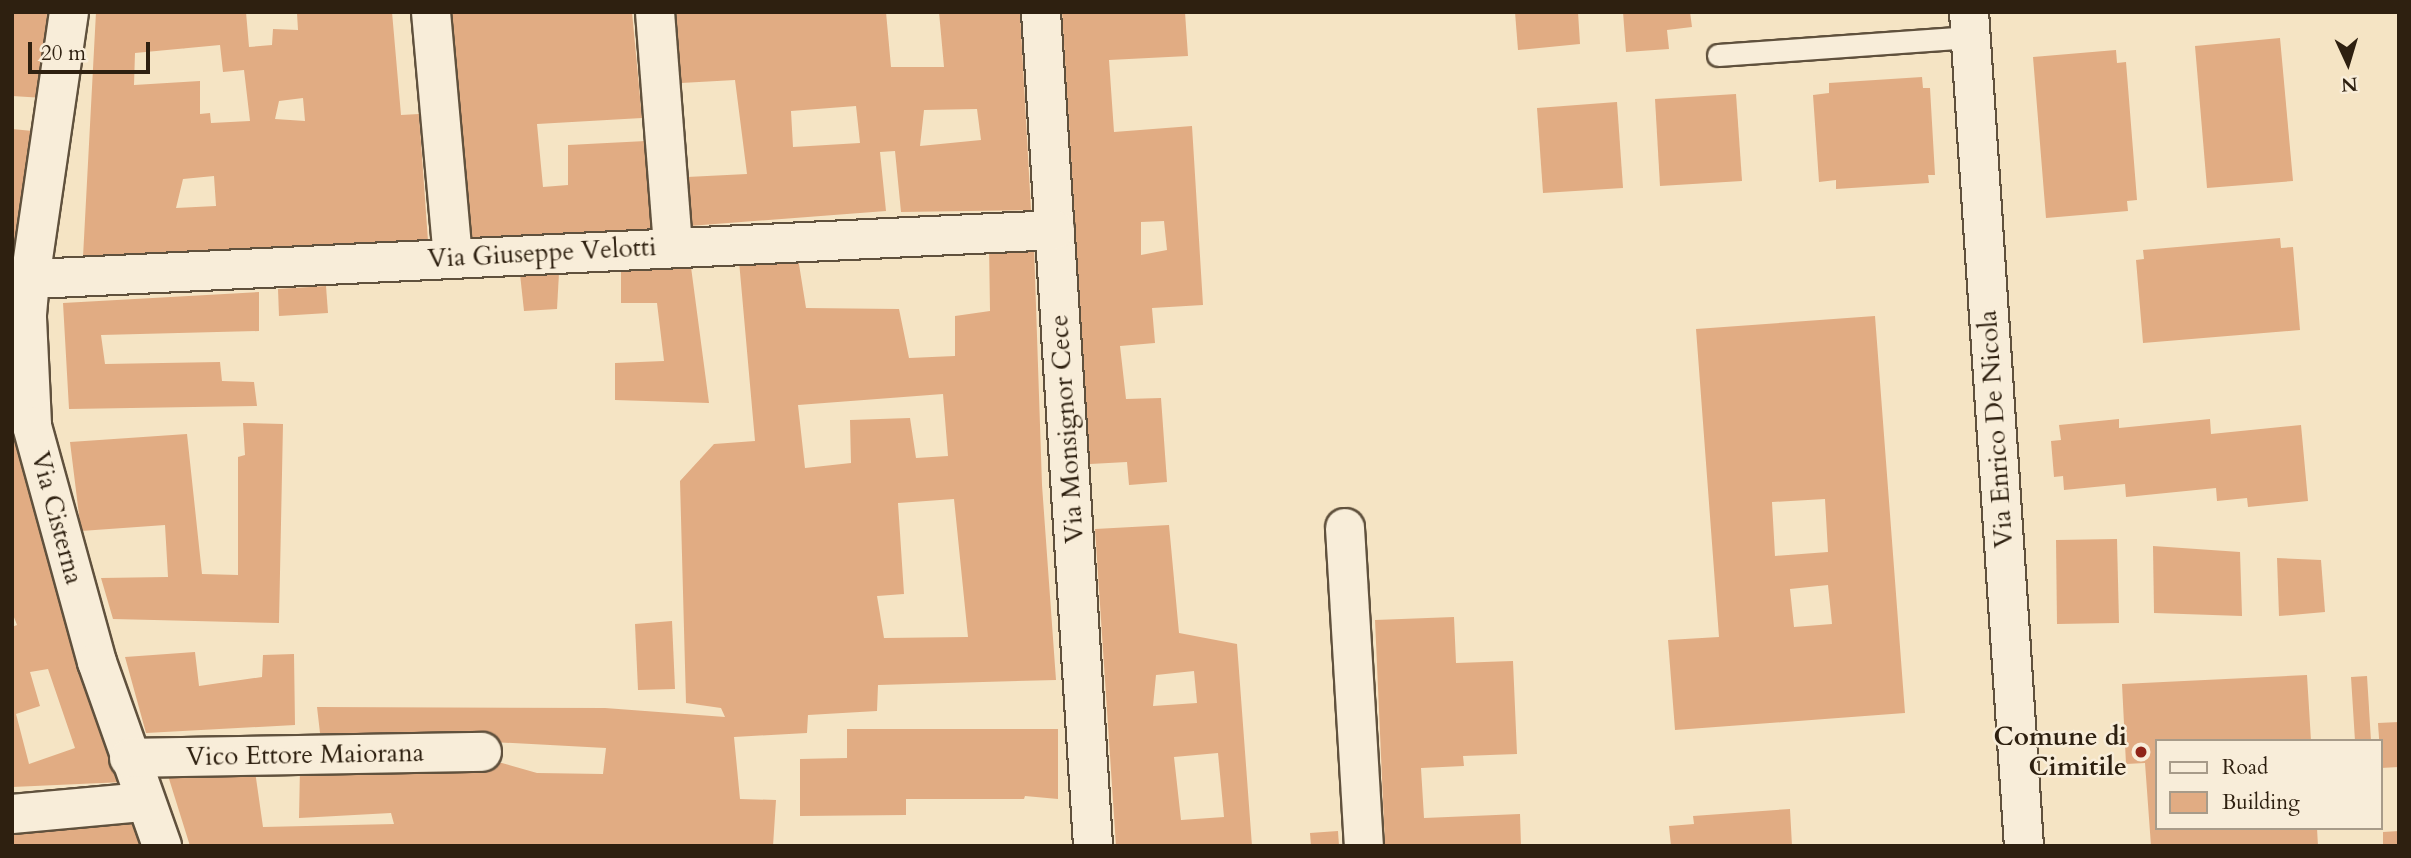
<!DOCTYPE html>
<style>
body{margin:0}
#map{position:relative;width:2411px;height:858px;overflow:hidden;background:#f5e4c4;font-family:Cardo,serif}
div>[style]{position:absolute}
.building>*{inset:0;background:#e1ac83}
.roads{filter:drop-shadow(2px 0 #60513d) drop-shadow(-2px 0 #60513d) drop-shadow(0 2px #60513d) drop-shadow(0 -2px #60513d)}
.service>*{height:21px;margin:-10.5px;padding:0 10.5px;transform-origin:10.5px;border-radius:10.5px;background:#f8edd9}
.minor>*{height:38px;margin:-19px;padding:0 19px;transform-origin:19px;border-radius:19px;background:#f8edd9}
.dots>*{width:19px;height:19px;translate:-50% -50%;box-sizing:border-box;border:4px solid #f8edd9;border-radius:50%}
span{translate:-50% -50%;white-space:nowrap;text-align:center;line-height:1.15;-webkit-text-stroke:5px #f8edd9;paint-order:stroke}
.street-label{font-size:26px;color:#2e2010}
.poi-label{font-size:26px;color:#2e2010;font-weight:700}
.right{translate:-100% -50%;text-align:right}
.frame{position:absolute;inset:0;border:14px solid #2e2010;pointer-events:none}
.legend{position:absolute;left:2155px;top:739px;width:228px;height:91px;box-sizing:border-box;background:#f8edd9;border:2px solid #a79b89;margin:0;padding:9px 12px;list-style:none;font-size:21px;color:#2e2010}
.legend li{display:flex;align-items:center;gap:14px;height:35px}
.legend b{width:35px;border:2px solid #a79b89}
.north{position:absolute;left:2313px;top:28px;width:70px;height:70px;-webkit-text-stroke:5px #f8edd9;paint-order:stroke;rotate:176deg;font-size:19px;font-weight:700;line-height:28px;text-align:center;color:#2e2010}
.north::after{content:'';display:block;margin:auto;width:24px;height:32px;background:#2e2010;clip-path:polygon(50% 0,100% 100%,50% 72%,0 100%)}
.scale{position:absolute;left:28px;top:42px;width:122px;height:32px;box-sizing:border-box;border:4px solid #2e2010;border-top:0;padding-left:9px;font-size:21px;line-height:24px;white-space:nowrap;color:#2e2010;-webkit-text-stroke:5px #f8edd9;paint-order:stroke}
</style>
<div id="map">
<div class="building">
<div style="clip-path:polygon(12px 12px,47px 12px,44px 98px,12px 96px)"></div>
<div style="clip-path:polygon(evenodd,96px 12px,246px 12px,249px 47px,272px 45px,273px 29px,298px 30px,297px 13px,392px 12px,401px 115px,419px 114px,428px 241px,83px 257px,96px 12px,220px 45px,223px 72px,244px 70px,250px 121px,211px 123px,210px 113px,200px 114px,200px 81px,134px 85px,135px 53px,220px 45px,96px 12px,303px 98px,305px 121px,275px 119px,279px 101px,303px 98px,96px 12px,214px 176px,216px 206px,176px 208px,183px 179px,214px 176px)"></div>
<div style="clip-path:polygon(452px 12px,632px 12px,642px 118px,537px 124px,543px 187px,568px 185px,568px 145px,646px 141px,652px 230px,471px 239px)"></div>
<div style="clip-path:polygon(evenodd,676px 12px,886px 12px,891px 67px,944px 67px,939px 12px,1020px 12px,1031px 210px,901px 212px,895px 151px,880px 152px,886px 211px,689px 226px,687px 177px,747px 174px,735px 80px,681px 83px,676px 12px,856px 106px,860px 143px,793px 147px,791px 111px,856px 106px,676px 12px,977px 109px,981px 140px,920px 146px,924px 110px,977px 109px)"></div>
<div style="clip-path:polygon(evenodd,1062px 12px,1185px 12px,1188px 56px,1109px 60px,1114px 132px,1192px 126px,1203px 305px,1152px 308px,1155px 343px,1120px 346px,1126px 399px,1161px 398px,1167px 482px,1129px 485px,1127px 462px,1090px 464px,1062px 12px,1164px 221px,1167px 250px,1141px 255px,1141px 222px,1164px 221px)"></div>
<div style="clip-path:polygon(1515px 12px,1578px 12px,1580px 44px,1518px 50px)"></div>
<div style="clip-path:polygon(1623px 12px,1690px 12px,1692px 27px,1667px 30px,1669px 49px,1626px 52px)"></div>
<div style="clip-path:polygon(2280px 38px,2293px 181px,2207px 188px,2195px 46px)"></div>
<div style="clip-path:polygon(2116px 50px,2117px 63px,2126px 62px,2137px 200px,2127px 201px,2128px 211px,2046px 218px,2033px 57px)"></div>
<div style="clip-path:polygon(1922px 77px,1923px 88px,1930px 88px,1935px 175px,1928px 175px,1929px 183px,1836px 189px,1836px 180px,1819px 182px,1813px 95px,1829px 93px,1829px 83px)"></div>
<div style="clip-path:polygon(1736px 94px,1742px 181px,1660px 186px,1655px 99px)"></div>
<div style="clip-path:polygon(1617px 102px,1623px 188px,1543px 193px,1537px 108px)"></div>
<div style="clip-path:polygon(12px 129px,43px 132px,28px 255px,12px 254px)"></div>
<div style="clip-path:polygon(2280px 238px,2281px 248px,2293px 247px,2300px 330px,2143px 343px,2136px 260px,2144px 259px,2143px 250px)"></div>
<div style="clip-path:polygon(evenodd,989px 244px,1034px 246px,1042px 485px,1056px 680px,878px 685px,877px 711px,808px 715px,807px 733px,734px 737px,740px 799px,776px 800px,773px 846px,190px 846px,165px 766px,254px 764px,263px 827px,394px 824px,391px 813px,299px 818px,300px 767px,502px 763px,537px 773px,603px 774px,606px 748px,320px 733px,317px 707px,605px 708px,725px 717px,721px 708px,686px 703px,680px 481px,714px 444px,755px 441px,739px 261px,798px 258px,806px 308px,899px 309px,909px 358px,955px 356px,955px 316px,990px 311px,989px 244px,943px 394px,948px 456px,916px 458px,910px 418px,850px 420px,851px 463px,805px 468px,798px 405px,943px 394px,989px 244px,954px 499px,968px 637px,884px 638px,877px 596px,904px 594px,898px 503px,954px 499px)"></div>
<div style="clip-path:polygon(691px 267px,709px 403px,615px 400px,615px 363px,664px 361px,657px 303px,621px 303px,621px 268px)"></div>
<div style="clip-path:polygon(559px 273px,557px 309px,524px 311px,520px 274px)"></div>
<div style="clip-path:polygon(326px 286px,328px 313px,279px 316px,278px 289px)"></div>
<div style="clip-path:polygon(259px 292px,259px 331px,101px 335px,105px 364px,220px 362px,222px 381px,254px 382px,257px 406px,69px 409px,63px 303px)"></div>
<div style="clip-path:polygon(evenodd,1875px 316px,1905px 713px,1675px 730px,1668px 640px,1719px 637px,1696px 329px,1875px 316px,1825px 499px,1828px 552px,1775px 556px,1772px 502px,1825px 499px,1875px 316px,1828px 585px,1832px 624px,1794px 627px,1790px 589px,1828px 585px)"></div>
<div style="clip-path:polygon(2119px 419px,2119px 428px,2210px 419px,2211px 434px,2301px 425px,2308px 501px,2248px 507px,2247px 498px,2217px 501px,2216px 488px,2126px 497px,2125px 484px,2064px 490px,2063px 476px,2054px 477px,2051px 441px,2061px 440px,2059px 425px)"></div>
<div style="clip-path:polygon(evenodd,13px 421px,124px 782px,12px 787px,12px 627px,17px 625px,12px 612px,13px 421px,48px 669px,75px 748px,29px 764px,16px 714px,40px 706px,30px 672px,48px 669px)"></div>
<div style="clip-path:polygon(243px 423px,283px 424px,279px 623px,113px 619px,101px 578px,168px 577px,165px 525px,81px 531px,70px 442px,187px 434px,202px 574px,238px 575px,238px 457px,245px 455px)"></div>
<div style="clip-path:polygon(evenodd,1169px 525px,1179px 633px,1237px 644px,1252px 846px,1116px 846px,1095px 529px,1169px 525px,1194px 671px,1197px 703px,1153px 706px,1156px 675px,1194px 671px,1169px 525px,1218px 753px,1224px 817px,1181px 820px,1174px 757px,1218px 753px)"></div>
<div style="clip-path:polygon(2117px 539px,2119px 623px,2057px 624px,2056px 540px)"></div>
<div style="clip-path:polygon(2153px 546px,2240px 552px,2242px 616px,2154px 613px)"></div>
<div style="clip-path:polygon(2277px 558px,2321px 560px,2325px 612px,2279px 616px)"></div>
<div style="clip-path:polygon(1454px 617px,1456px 663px,1513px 661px,1517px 754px,1463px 756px,1464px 766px,1421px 768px,1424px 818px,1520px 814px,1521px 846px,1385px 846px,1375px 620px)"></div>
<div style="clip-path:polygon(672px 621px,675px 689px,638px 690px,635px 624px)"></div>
<div style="clip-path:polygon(195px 652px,199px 686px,262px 677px,263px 655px,294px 654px,295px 725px,146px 733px,125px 657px)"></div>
<div style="clip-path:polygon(2307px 675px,2311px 741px,2157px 741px,2157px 828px,2317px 828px,2318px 846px,2151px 846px,2145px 763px,2126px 764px,2122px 684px)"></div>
<div style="clip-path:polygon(2367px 676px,2371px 741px,2355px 741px,2351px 677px)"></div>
<div style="clip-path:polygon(2399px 722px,2399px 767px,2381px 768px,2378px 723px)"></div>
<div style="clip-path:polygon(847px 729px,1058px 729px,1058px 799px,1025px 796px,1024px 799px,906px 799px,906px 815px,800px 816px,800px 759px,847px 758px)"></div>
<div style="clip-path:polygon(1790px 809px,1792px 846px,1671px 846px,1669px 826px,1694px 824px,1693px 816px)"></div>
<div style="clip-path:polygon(138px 822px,146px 846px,12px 846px,12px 832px)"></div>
<div style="clip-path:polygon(1338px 831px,1339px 846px,1311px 846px,1310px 833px)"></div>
<div style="clip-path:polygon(2399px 831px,2399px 846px,2383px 846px,2383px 832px)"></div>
</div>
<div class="roads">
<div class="service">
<div style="left:1718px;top:55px;width:253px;rotate:-4.1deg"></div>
</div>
<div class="minor">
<div style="left:69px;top:12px;width:271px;rotate:98.3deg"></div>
<div style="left:30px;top:280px;width:38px;rotate:95deg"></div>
<div style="left:27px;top:318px;width:108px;rotate:87.3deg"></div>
<div style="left:32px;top:426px;width:245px;rotate:74.6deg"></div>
<div style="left:97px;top:662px;width:195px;rotate:70.5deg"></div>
<div style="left:431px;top:12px;width:246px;rotate:84.9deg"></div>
<div style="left:655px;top:12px;width:236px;rotate:85.6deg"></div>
<div style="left:1041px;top:12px;width:836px;rotate:86.43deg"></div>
<div style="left:1969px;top:12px;width:836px;rotate:86.23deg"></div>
<div style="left:12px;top:280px;width:1044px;rotate:-2.74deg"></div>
<div style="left:1345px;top:528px;width:319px;rotate:86.6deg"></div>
<div style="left:129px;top:758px;width:353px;rotate:-1deg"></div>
<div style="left:12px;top:814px;width:133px;rotate:-5.2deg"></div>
</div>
</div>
<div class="dots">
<div style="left:2141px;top:752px;background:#8f2418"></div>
</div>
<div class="street-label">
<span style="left:542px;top:253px;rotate:-3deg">Via Giuseppe Velotti</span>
<span style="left:1067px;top:429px;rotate:-94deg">Via Monsignor Cece</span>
<span style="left:1996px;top:429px;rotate:-94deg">Via Enrico De Nicola</span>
<span style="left:57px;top:518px;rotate:75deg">Via Cisterna</span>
<span style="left:305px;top:755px;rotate:-1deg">Vico Ettore Maiorana</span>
</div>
<div class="poi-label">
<span class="right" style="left:2127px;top:752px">Comune di<br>Cimitile</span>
</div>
<div class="frame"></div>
<ul class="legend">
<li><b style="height:9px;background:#f8edd9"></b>Road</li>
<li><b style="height:19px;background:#e1ac83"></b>Building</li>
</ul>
<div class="north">N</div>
<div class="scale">20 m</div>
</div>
